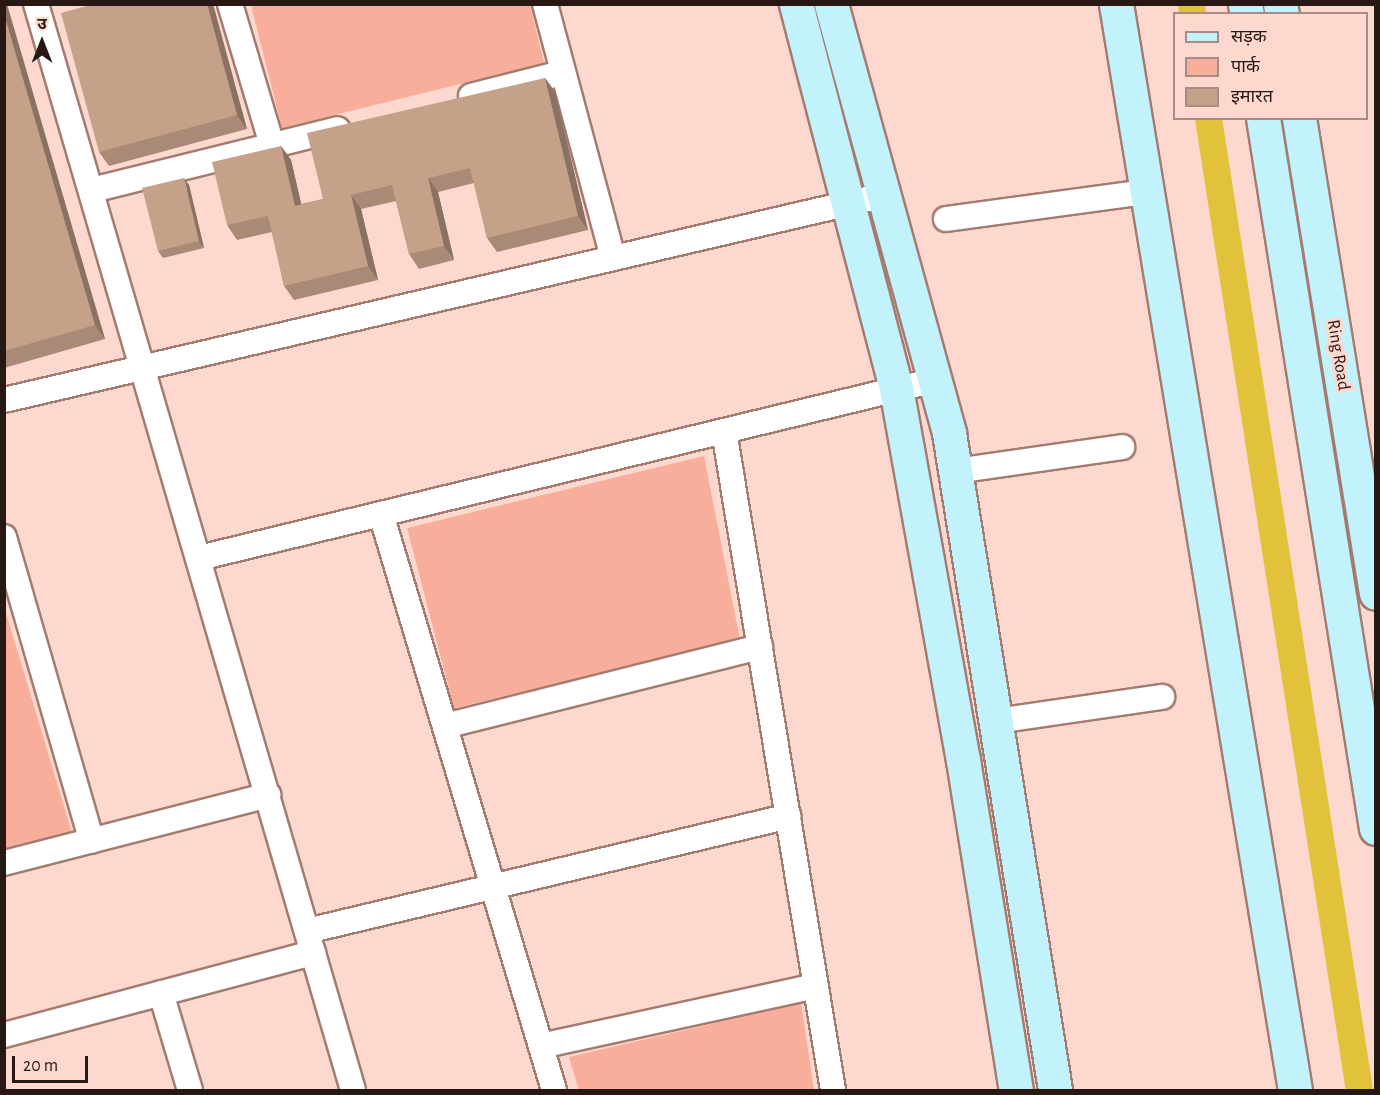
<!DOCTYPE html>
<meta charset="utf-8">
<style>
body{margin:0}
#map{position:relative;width:1380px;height:1095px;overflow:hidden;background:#fdd8cf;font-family:"Alegreya Sans","Noto Sans Devanagari",sans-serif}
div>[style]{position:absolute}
.green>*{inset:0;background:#f9ae9b}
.canal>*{height:27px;margin:-13.5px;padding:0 13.5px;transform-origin:13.5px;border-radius:13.5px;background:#e2c13b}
.roads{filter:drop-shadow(2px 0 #a47b70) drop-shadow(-2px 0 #a47b70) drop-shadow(0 2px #a47b70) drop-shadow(0 -2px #a47b70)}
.street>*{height:24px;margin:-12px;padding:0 12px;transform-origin:12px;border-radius:12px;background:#fff}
.secondary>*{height:33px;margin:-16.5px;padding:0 16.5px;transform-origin:16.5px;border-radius:16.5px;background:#c2f3fd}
.wall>*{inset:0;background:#a98a77}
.shaded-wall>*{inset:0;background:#8a7161}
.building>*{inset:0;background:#c5a18a}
span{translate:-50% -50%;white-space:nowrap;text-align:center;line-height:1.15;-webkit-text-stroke:6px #fdd8cf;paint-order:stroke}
.street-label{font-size:18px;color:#281814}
.frame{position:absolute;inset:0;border:6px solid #281814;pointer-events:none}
.legend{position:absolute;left:1173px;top:12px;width:195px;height:108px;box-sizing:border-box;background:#fdd8cf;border:2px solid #a88b84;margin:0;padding:8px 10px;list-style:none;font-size:18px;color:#281814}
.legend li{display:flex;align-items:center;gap:12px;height:30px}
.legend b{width:30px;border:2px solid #a88b84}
.north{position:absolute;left:12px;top:12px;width:60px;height:60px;-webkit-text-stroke:4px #fdd8cf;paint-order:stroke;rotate:0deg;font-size:16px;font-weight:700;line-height:24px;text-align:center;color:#281814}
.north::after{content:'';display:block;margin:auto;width:21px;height:27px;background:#281814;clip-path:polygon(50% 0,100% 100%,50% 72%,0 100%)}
.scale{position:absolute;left:12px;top:1056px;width:76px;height:27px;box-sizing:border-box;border:3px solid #281814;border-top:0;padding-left:8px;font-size:18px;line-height:21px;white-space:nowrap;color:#281814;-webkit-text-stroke:4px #fdd8cf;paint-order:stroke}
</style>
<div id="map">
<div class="green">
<div style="clip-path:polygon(251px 5px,530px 5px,544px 63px,282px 128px)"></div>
<div style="clip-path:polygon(704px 456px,740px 640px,454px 708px,407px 528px)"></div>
<div style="clip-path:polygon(4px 606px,72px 833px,5px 851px,4px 851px)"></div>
<div style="clip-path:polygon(801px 1003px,814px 1090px,579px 1090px,569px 1057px)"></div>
</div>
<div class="canal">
<div style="left:1191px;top:4px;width:10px;rotate:84deg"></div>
<div style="left:1208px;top:118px;width:984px;rotate:81.17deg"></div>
</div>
<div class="roads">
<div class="street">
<div style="left:36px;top:4px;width:1131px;rotate:73.73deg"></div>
<div style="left:230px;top:4px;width:147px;rotate:73.4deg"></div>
<div style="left:545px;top:4px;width:263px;rotate:75deg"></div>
<div style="left:471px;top:96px;width:94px;rotate:-14.2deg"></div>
<div style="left:92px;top:190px;width:253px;rotate:-13.9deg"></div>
<div style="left:946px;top:219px;width:203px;rotate:-7.7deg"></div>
<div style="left:4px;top:400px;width:904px;rotate:-13.11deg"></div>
<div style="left:724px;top:431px;width:668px;rotate:80.61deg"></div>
<div style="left:956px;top:471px;width:168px;rotate:-8.2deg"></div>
<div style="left:381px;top:514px;width:601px;rotate:73.28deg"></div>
<div style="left:4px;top:537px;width:316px;rotate:73.9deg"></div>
<div style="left:199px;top:558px;width:757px;rotate:-13.6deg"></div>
<div style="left:997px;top:721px;width:167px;rotate:-8.3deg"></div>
<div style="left:445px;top:726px;width:325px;rotate:-14.1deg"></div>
<div style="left:4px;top:863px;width:273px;rotate:-14.4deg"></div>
<div style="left:307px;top:931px;width:495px;rotate:-13.4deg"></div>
<div style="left:161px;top:993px;width:101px;rotate:73.4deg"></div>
<div style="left:4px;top:1035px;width:320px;rotate:-14.9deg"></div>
<div style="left:541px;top:1046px;width:281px;rotate:-12.3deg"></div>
</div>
<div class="secondary">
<div style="left:796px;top:4px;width:397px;rotate:75.4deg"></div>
<div style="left:896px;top:388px;width:378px;rotate:79.8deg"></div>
<div style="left:963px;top:760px;width:334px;rotate:80.9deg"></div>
<div style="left:831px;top:4px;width:445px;rotate:74.6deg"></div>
<div style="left:949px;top:433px;width:665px;rotate:80.83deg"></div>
<div style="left:1116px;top:4px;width:1101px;rotate:80.64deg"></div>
<div style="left:1245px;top:4px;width:10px;rotate:79deg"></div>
<div style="left:1280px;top:4px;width:10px;rotate:79deg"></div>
<div style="left:1263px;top:118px;width:719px;rotate:80.96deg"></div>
<div style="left:1299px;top:118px;width:481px;rotate:80.8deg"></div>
</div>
</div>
<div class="wall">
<div style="clip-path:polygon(4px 4px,105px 339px,4px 368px)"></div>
<div style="clip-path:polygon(213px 4px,247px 129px,109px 166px,99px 152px)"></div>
<div style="clip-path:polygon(545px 78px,555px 92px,588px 230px,497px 252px,487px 238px,474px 183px,438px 192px,454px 260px,419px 269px,409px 254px,396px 201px,361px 209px,378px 280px,294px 300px,284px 286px,272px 232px,237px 240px,227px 225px,281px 146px,291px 160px,301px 204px,323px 199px)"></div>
<div style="clip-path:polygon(189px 185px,204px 248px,163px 258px,158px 251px)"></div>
</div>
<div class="shaded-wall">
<div style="clip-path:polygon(4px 4px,7px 4px,105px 339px,95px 325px,4px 14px)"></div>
<div style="clip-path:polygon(207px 4px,213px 4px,247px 129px,237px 115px)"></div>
<div style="clip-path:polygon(545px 78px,555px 92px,588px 230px,578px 216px)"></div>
<div style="clip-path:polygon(281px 146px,291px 160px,305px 220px,295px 206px)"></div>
<div style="clip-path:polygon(184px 178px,189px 185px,204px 248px,199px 241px)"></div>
<div style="clip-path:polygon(428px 178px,438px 192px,454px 260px,444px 246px)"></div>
<div style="clip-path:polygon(351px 195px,361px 209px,378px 280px,368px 266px)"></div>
</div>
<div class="building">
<div style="clip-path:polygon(94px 4px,207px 4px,237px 115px,99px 152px,61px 13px)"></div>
<div style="clip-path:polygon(4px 14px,95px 325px,4px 351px)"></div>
<div style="clip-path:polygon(545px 78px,578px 216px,487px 238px,470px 168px,428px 178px,444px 246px,409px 254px,392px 185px,351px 195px,368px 266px,284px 286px,268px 216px,227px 225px,212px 162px,281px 146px,295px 206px,323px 199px,307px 133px)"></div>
<div style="clip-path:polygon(184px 178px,199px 241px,158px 251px,142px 188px)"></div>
</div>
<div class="street-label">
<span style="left:1338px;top:355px;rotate:81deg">Ring Road</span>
</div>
<div class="frame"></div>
<ul class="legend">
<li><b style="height:8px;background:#c2f3fd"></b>सड़क</li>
<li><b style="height:16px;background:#f9ae9b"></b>पार्क</li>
<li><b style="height:16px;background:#c5a18a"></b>इमारत</li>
</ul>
<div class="north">उ</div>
<div class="scale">20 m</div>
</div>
